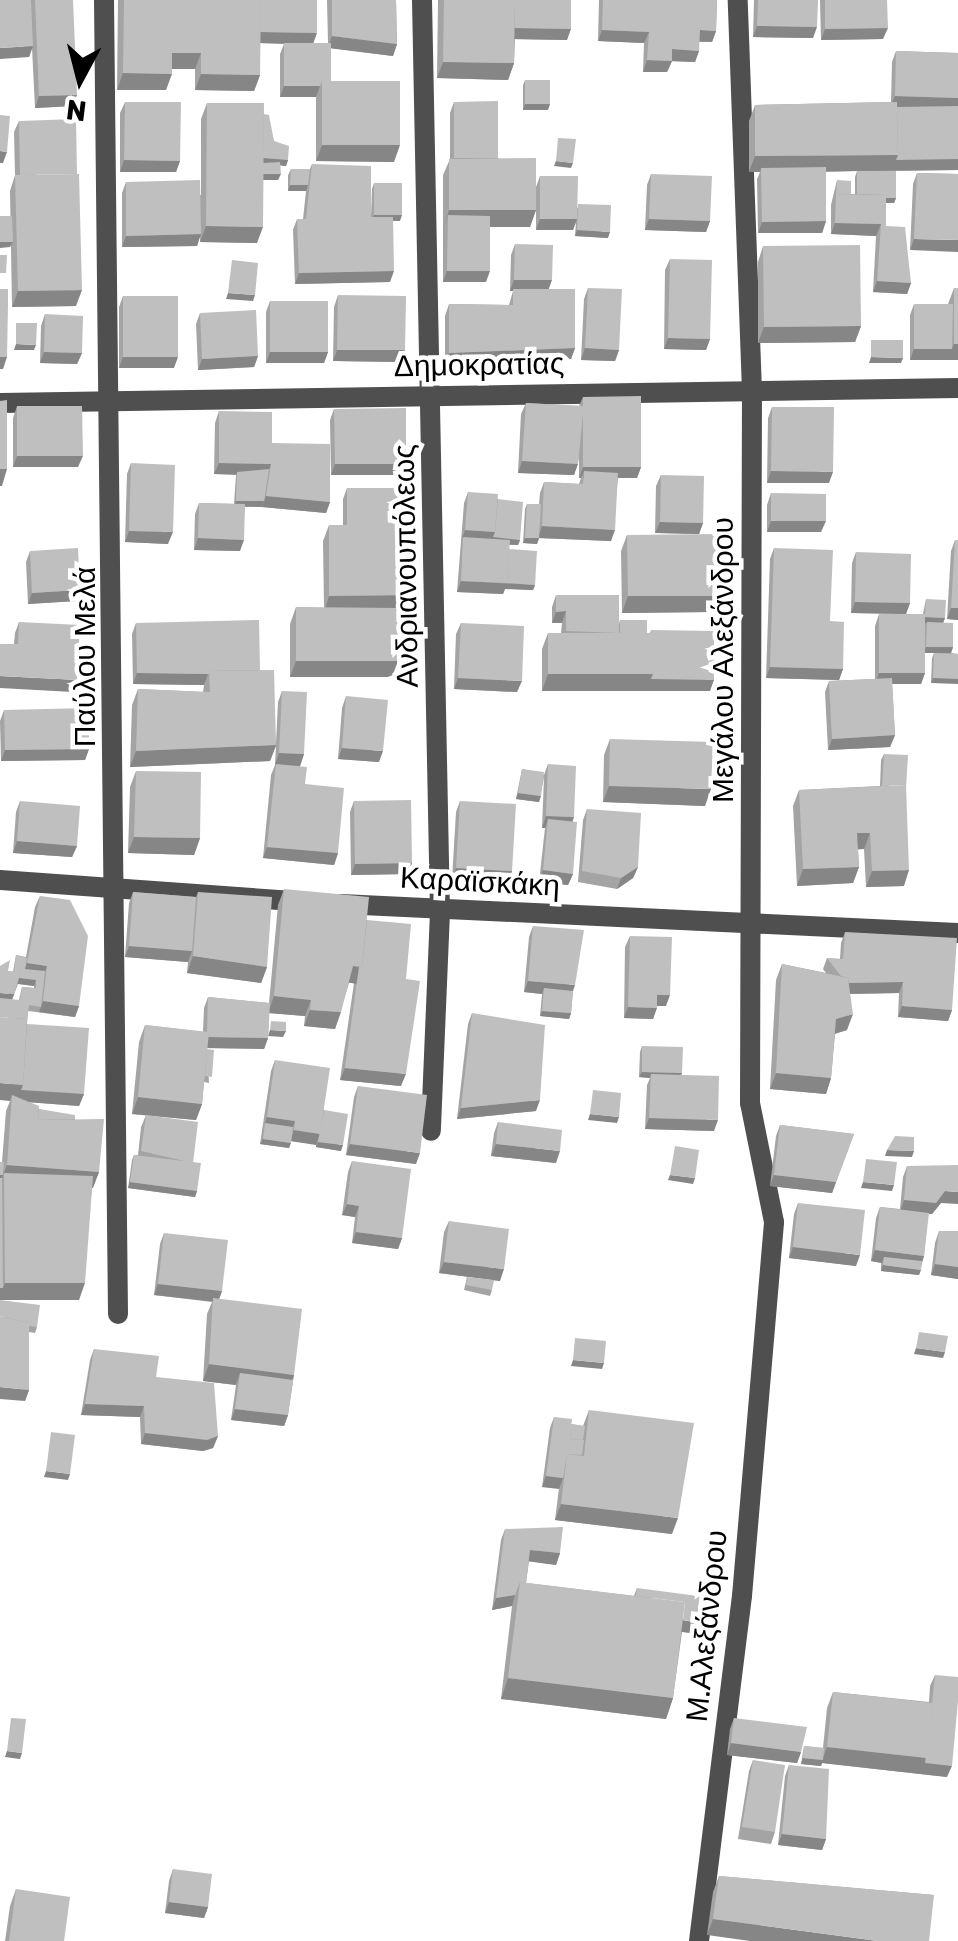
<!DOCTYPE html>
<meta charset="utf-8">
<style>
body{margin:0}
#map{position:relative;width:958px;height:1941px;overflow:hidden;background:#fff;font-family:Rubik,sans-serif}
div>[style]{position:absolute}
.minor>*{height:20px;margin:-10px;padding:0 10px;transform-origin:10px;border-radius:10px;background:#4f4f4f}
.wall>*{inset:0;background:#a4a4a4}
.shaded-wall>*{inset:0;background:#868686}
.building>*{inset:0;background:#bfbfbf}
span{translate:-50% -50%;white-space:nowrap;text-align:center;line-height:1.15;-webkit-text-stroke:9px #fff;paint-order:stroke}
.street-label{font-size:30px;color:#000}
.north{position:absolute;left:30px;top:30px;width:100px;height:100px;-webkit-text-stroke:8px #fff;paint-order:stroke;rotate:187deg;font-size:28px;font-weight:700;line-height:40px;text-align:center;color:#000}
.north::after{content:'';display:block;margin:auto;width:35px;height:45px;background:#000;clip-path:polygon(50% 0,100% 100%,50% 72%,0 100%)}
</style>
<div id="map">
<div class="minor">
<div style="left:104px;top:0;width:1314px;rotate:89.39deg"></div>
<div style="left:422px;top:0;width:912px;rotate:88.87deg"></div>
<div style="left:440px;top:912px;width:219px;rotate:92.4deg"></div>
<div style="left:0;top:403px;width:958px;rotate:-0.9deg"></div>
<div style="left:0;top:880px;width:308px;rotate:4.1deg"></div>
<div style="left:341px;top:904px;width:618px;rotate:2.69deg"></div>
<div style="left:699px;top:1941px;width:348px;rotate:-82.9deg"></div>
<div style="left:742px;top:1596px;width:375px;rotate:-85.1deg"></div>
<div style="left:774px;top:1222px;width:121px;rotate:-101.4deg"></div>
<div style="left:750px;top:1103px;width:712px;rotate:-89.84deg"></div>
<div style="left:752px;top:391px;width:391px;rotate:-92.1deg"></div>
</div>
<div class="wall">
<div style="clip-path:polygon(0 0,73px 0,73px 106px,35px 108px,32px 48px,29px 57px)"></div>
<div style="clip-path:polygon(118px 0,317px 0,313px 43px,328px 43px,327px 0,396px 0,397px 44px,393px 56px,331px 48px,331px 81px,394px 162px,316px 161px,316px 97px,280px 97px,280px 54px,284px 44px,260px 43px,260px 75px,254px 91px,195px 90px,195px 69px,172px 69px,166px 90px,117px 90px)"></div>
<div style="clip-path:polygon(438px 0,571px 0,567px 40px,515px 39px,514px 63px,508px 80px,437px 78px)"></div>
<div style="clip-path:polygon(599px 0,717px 0,716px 31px,712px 42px,699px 42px,699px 51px,695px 62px,672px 61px,667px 72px,643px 72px,644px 43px,598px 41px)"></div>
<div style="clip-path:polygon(754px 0,818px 0,813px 38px,753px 37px)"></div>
<div style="clip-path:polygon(820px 0,887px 0,883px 39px,821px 40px)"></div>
<div style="clip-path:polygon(896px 51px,958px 53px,958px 170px,883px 171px,896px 198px,894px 203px,886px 203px,886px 226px,911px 283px,907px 294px,873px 292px,876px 236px,831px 234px,831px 205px,837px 180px,851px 194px,855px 194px,855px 177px,857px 171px,826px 172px,826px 221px,822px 233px,758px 233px,757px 179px,760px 172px,749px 172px,749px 121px,755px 105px,891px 102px,892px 62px)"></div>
<div style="clip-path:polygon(525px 80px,548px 110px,523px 110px,523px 85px)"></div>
<div style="clip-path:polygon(125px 102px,180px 161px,176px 172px,120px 172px,120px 113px)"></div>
<div style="clip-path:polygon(454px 102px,498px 158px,536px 187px,540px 176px,577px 207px,608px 238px,575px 236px,576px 222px,573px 230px,536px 230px,536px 210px,530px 227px,490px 227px,486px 282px,443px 282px,443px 175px,450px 159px,450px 113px)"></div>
<div style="clip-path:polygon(207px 103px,264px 114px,274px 141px,288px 160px,286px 166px,280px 165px,278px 180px,263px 180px,257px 243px,200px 242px,200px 236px,197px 246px,122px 247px,122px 193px,126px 182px,201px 195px,201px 119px)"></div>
<div style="clip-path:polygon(19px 121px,76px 306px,12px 307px,10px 191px,15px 175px,14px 132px)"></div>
<div style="clip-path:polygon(312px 164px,371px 217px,372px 189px,374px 183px,400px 221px,393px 221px,390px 282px,295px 284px,293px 230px,297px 219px,303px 219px,306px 191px,288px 191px,288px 175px,291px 169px,310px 169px)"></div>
<div style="clip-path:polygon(917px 173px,958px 174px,910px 250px,913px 184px)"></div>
<div style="clip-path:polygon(651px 174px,710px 221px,706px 232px,645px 230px,647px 185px)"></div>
<div style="clip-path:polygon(515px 244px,549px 289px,575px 348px,571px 359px,445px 364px,445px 316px,449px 304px,509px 305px,513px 291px,510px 291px,511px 255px)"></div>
<div style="clip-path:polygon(763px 246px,861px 326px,855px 342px,758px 343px,758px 262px)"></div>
<div style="clip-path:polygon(670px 259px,710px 339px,706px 350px,664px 349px,665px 270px)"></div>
<div style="clip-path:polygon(588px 288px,619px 350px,615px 361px,581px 360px,584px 299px)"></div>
<div style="clip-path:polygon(954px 288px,958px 360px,910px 360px,910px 315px,914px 304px,948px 304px)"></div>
<div style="clip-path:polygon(338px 295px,401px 362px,333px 361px,334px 307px)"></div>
<div style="clip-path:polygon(123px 296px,174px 368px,119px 368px,119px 307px)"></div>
<div style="clip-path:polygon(270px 301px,328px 352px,324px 363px,266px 363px,266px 312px)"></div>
<div style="clip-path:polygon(200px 313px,258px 356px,254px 367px,198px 370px,196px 324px)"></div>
<div style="clip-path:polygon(45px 314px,82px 353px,77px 364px,40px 363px,41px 326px)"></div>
<div style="clip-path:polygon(583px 397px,641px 467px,637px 478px,618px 478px,611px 541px,539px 538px,537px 544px,523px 543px,525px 509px,527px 504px,539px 504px,540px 493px,544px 482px,579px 484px,581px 478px,579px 478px,579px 458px,574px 475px,518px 473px,521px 414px,526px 403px,579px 406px)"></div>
<div style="clip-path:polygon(17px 406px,78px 467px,13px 467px,13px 418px)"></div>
<div style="clip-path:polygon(772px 407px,829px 483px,767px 483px,768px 418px)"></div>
<div style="clip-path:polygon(334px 409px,402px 475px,331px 475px,330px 420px)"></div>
<div style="clip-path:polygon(219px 411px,272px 443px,330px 502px,326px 513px,262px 507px,245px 507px,240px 551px,194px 550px,195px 514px,199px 503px,234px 504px,236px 475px,214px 474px,215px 423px)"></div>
<div style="clip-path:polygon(131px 463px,168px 544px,125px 542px,127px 474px)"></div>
<div style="clip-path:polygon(661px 475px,703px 523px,699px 534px,655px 533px,656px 486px)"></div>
<div style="clip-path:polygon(347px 488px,410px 525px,412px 595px,406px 612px,398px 612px,392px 677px,290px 677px,290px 624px,296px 607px,324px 608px,323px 541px,329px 525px,343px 525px,343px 499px)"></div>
<div style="clip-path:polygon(468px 492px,498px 499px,520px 540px,518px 545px,509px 545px,509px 549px,535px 585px,533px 590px,505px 589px,503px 594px,457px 592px,464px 503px)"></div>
<div style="clip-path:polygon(771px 493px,821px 532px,767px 532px,767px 505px)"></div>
<div style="clip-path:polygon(627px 535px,711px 612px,622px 613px,621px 551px)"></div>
<div style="clip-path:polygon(955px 540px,958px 620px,947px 619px,951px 551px)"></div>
<div style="clip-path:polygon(774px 548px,830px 621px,843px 669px,839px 680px,766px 678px,770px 559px)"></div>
<div style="clip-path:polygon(30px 551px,80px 590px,76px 601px,28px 604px,26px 562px)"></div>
<div style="clip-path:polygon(856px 552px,910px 603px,906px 614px,851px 613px,852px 563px)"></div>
<div style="clip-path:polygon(556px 595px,619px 624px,620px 620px,647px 633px,650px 633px,651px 630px,710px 691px,542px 691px,542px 649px,548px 633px,561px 633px,562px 623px,552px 623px,552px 607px)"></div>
<div style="clip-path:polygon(926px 599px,945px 618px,943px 623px,953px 647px,951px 653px,958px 654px,931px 683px,932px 658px,934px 653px,925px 653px,925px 673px,921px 684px,892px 684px,895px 735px,890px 747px,828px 750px,825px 692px,829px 681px,875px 679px,875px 626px,879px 614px,923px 614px)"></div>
<div style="clip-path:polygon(19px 622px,73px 692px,14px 644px,15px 633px)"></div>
<div style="clip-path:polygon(136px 623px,260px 670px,276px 743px,278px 702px,282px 691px,304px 754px,300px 766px,305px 784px,338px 853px,334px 865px,263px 858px,271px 775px,275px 765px,276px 746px,270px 761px,130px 767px,132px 705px,138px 689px,203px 692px,204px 685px,133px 684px,132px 634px)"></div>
<div style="clip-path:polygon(461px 623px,517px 692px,454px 689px,456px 634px)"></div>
<div style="clip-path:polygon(346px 696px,379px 762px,338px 759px,342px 708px)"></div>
<div style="clip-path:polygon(4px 710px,89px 749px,85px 760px,1px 761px,0 721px)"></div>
<div style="clip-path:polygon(610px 739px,705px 806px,603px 802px,604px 755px)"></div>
<div style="clip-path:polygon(884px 754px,904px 886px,866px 887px,864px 849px,858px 849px,859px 867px,853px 883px,797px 886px,793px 806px,799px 790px,880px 786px,881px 760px)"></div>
<div style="clip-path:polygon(548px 764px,573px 822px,573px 874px,568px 885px,539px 882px,545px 828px,542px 828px,544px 777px,539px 802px,516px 799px,522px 769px,544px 775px)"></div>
<div style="clip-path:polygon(136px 771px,200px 838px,194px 855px,128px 853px,130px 787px)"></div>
<div style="clip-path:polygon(20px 801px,77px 846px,72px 857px,13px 853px,16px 812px)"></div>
<div style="clip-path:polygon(354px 801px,412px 863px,408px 874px,351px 875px,350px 812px)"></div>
<div style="clip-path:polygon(460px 801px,512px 871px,508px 882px,452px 879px,456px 812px)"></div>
<div style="clip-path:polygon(587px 809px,638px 867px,633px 878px,617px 889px,578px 882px,583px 820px)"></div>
<div style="clip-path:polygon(284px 889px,367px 920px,406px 979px,401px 1086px,340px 1080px,354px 983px,349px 983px,335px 1029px,304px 1026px,305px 1016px,269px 1013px,268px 1038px,264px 1049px,207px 1048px,209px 1083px,204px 1082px,202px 1104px,196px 1120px,132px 1114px,139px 1042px,145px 1025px,203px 1032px,204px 1008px,208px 997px,269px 1003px,278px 905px)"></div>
<div style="clip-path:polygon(133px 892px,196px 897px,198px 892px,267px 967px,261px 983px,187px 973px,188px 962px,125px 957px,129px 903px)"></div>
<div style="clip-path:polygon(evenodd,40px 896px,79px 1006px,75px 1017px,28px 1011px,27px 1024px,84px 1094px,79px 1106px,29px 1102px,39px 1109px,75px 1119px,99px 1172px,92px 1188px,79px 1300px,0 1300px,2px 1162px,6px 1111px,10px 1101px,8px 971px,13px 972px,16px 955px,26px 957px,35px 907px,40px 896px,18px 984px,34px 986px,34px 988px,22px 987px,19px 1000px,12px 1000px,18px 984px)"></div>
<div style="clip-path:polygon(533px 926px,573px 991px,571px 1013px,569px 1019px,540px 1016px,542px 994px,524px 992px,529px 937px)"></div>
<div style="clip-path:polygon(845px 932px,952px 1010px,948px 1021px,898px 1017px,899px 993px,850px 994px,847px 1030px,835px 1034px,831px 1078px,826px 1094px,770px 1089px,776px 980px,782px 964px,826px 973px,823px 969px,827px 958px,840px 959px,841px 943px)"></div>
<div style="clip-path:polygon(630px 936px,666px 1006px,657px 1006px,653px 1019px,624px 1018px,625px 947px)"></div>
<div style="clip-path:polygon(472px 1013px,536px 1111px,457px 1119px,468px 1024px)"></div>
<div style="clip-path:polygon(642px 1046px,681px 1075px,714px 1131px,645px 1129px,647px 1085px,650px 1078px,639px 1077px,640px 1052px)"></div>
<div style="clip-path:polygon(275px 1060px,324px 1110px,341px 1151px,316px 1147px,316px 1144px,291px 1141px,289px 1148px,260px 1144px,271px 1071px)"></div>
<div style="clip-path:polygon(358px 1086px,416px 1164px,346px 1155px,354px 1097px)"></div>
<div style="clip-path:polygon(146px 1115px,193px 1162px,197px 1191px,195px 1197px,128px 1188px,132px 1160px,134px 1155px,138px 1155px,141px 1127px)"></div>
<div style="clip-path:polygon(498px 1122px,556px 1163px,491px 1156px,494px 1133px)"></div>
<div style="clip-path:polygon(780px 1125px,854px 1134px,832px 1193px,770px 1186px,776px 1136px)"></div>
<div style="clip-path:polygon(352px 1161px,402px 1238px,398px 1249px,352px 1243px,355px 1217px,342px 1215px,348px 1172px)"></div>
<div style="clip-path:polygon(907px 1166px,941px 1203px,932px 1214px,928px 1214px,924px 1256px,919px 1275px,881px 1271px,881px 1263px,871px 1261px,876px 1218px,880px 1207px,900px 1209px,903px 1177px)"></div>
<div style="clip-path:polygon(798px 1203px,856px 1266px,789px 1258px,794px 1214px)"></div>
<div style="clip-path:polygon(449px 1221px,500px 1281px,439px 1273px,444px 1232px)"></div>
<div style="clip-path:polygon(939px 1231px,958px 1231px,958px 1279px,931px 1275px,935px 1243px)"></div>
<div style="clip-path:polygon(164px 1233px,222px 1291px,219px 1299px,294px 1375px,288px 1415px,284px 1426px,231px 1420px,236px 1385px,203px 1381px,207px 1314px,212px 1302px,154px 1295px,160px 1244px)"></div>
<div style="clip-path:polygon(467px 1277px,492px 1290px,490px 1296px,464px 1290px)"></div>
<div style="clip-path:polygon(0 1300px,37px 1327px,35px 1333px,29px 1332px,29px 1390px,25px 1401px)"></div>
<div style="clip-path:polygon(94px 1349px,156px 1377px,218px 1436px,213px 1448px,203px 1451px,141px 1444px,140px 1417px,81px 1415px,90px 1360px)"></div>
<div style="clip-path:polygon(589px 1410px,672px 1534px,555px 1520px,559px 1488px,542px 1487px,550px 1428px,554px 1417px,571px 1424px,583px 1426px)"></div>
<div style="clip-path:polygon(505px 1529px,560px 1553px,556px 1565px,529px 1561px,526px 1583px,634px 1596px,637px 1588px,705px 1635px,682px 1632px,673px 1698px,666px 1719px,501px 1699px,512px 1606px,492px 1610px,501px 1540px)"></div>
<div style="clip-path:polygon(935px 1675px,947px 1777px,822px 1763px,821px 1766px,801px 1764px,804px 1746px,823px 1748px,827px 1708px,833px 1692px,929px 1702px,930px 1686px)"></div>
<div style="clip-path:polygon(734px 1718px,801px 1752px,797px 1763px,727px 1755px,730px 1729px)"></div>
<div style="clip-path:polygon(753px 1760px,775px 1832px,771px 1844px,738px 1839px,749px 1771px)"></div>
<div style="clip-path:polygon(789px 1765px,826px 1839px,822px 1850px,778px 1845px,785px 1776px)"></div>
<div style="clip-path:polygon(173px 1869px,208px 1907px,204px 1918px,165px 1913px,169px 1881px)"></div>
<div style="clip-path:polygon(719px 1876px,934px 1895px,707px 1935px,713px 1892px)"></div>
<div style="clip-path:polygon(16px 1889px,64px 1941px,5px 1941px,10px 1906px)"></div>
</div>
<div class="shaded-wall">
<div style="clip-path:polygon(757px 26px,817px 27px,813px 38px,753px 37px)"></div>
<div style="clip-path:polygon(513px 28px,571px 29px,567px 40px,509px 39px)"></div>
<div style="clip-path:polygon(888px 28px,883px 39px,821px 40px,825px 29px)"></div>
<div style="clip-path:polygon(602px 30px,649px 32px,644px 43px,598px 41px)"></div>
<div style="clip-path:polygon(700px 30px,716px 31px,712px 42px,696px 41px)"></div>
<div style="clip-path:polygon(259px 32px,317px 33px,313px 44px,255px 43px)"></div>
<div style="clip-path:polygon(332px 36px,397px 44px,393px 56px,328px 48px)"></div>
<div style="clip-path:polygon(33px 46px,29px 57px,0 59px,0 48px)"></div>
<div style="clip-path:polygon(672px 49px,699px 51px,695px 62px,668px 61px)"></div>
<div style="clip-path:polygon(172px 53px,201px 53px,195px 69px,166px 69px)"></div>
<div style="clip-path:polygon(647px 60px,672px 61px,667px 72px,643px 72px)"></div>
<div style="clip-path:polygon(443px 62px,514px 63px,508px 80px,437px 78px)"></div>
<div style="clip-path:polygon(123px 73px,172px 74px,166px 90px,117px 90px)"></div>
<div style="clip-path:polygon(201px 74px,260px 75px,254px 91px,195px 90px)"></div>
<div style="clip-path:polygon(284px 86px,320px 86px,316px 97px,280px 97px)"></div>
<div style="clip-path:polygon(77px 95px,73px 106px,35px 108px,39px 96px)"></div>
<div style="clip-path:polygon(895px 96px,958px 98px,958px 110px,890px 107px)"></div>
<div style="clip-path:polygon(525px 104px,550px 104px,548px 110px,523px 110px)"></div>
<div style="clip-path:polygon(322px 145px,400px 145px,394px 162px,316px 161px)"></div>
<div style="clip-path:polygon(0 151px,7px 152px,3px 163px,0 163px)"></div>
<div style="clip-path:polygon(898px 155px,958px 159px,958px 170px,761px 172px,761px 168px,760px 172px,749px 172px,755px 156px)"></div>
<div style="clip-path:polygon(259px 157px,288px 160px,286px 166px,257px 163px)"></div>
<div style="clip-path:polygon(124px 160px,180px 161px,176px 172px,120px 172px)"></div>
<div style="clip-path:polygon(556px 161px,573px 163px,571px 168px,554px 166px)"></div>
<div style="clip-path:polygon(263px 174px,281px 174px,278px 180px,261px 180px)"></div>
<div style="clip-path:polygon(290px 185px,308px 185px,306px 191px,288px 191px)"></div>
<div style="clip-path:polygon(857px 197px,896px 198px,894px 203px,855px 203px)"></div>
<div style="clip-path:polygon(449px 210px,536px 210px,530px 227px,448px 227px,448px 215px,444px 227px)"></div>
<div style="clip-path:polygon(374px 215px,402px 215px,400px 221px,372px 220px)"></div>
<div style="clip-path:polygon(540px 219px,577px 219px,573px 230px,536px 230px)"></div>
<div style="clip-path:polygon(649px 219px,710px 221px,706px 232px,645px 230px)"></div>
<div style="clip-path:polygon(826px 221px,822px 233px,758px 233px,762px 222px)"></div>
<div style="clip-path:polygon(835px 223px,881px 224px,876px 236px,831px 234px)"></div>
<div style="clip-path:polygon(206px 226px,263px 227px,257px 243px,200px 242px)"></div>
<div style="clip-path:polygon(577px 230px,610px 232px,608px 238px,575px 236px)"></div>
<div style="clip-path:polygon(201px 234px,197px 246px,122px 247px,126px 236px)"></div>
<div style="clip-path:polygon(914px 239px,958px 240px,958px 252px,910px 250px)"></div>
<div style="clip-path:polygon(0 242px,13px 242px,10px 247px,0 248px)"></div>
<div style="clip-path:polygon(394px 271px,390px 282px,295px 284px,299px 273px)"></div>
<div style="clip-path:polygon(447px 271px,490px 271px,486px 282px,443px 282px)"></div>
<div style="clip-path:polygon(514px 280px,552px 280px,548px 291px,510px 291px)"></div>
<div style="clip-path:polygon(877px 281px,911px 283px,907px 294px,873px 292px)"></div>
<div style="clip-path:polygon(82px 290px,76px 306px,12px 307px,18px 291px)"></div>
<div style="clip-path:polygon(228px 293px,255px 295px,253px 301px,226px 299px)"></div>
<div style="clip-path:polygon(861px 326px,855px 342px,758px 343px,764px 327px)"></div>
<div style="clip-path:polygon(668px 338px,710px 339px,706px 350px,664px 349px)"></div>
<div style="clip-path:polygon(16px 344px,36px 345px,34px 350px,14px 350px)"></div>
<div style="clip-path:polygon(954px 344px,958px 344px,958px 360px,910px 360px,914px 349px,952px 349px)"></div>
<div style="clip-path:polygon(575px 348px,571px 359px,445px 364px,449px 353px)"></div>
<div style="clip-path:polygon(585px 348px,619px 350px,615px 361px,581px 360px)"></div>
<div style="clip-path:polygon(337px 350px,405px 350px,401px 362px,333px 361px)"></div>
<div style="clip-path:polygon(44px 352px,82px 353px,77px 364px,40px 363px)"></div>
<div style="clip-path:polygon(270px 352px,328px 352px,324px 363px,266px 363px)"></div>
<div style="clip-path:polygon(258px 356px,254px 367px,198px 370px,202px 359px)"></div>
<div style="clip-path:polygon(0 357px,7px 357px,3px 369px,0 369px)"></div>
<div style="clip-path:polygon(123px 357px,178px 357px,174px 368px,119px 368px)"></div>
<div style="clip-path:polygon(871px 357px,903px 358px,901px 363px,869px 363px)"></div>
<div style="clip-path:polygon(17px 456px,83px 456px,78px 467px,13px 467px)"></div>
<div style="clip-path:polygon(522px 461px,578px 464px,574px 475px,518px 473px)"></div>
<div style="clip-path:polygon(219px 463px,271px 464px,267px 475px,214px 474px)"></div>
<div style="clip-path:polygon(335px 464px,406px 464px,402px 475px,331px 475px)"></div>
<div style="clip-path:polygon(583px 467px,641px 467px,637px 478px,583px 478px,584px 471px,581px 478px,579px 478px)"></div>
<div style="clip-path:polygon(0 469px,7px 469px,2px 486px,0 486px)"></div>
<div style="clip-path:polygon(771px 471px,833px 472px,829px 483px,767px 483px)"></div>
<div style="clip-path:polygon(266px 496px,330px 502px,326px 513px,262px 507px)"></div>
<div style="clip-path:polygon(236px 501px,264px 501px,262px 507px,234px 506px)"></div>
<div style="clip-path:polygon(771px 521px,826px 521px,821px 532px,767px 532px)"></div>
<div style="clip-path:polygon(660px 522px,703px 523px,699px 534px,655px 533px)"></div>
<div style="clip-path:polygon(542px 526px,615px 530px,611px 541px,538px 538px)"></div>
<div style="clip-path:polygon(465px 530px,495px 532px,520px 540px,518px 545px,463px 541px,463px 537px,461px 541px)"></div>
<div style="clip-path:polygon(129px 531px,173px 532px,168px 544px,125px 542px)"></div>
<div style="clip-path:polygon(198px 538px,244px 540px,240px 551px,194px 550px)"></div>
<div style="clip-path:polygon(525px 538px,539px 538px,537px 544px,523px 543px)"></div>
<div style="clip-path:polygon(461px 581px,535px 585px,533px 590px,505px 589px,503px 594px,457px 592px)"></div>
<div style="clip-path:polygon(80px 590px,76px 601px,28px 604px,32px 593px)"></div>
<div style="clip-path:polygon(412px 595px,406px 612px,324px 612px,329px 596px)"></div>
<div style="clip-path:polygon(628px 596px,717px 596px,711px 612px,622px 613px)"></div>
<div style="clip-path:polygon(855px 602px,910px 603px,906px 614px,851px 613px)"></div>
<div style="clip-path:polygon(951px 608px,958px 608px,958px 620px,947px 619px)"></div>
<div style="clip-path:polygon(566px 611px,562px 623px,552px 623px,556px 612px)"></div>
<div style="clip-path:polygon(925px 617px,945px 618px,943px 623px,923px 623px)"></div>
<div style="clip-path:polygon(926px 647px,953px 647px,951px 653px,924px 653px)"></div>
<div style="clip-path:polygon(296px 661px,398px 661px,392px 677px,290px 677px)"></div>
<div style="clip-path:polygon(770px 667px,843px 669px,839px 680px,766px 678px)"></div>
<div style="clip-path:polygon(137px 673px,208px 674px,204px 685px,133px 684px)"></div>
<div style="clip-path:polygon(879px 673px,925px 673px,921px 684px,875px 684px)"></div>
<div style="clip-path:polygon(548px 674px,653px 674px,714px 680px,710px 691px,542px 691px)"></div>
<div style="clip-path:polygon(0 676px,77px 680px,73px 692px,0 688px)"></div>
<div style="clip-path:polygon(458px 678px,522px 681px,517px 692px,454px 689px)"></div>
<div style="clip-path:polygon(933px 678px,958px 678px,958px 684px,931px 683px)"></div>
<div style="clip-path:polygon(895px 735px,890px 747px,828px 750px,832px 739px)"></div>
<div style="clip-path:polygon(276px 745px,270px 761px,130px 767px,136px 751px)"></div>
<div style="clip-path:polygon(342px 748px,383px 751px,379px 762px,338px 759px)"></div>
<div style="clip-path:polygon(89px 749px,85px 760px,1px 761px,5px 750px)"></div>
<div style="clip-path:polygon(279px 753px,304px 754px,300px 766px,275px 765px)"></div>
<div style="clip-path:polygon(609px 786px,711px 789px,705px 806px,603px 802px)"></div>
<div style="clip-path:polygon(518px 793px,541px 796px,539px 802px,516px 799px)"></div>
<div style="clip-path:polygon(546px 816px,574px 817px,570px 829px,548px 819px,545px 828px,542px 828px)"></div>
<div style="clip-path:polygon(857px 833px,870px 833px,864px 849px,851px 850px)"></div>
<div style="clip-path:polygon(134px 837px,200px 838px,194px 855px,128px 853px)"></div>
<div style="clip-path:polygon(17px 841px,77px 846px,72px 857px,13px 853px)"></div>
<div style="clip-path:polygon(267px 847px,338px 853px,334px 865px,263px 858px)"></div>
<div style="clip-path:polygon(412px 863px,408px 874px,351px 875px,355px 864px)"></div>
<div style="clip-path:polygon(638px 867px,633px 878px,617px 889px,621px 878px)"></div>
<div style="clip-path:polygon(859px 867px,853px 883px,797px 886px,803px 869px)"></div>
<div style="clip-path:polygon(456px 868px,512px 871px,508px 882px,452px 879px)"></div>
<div style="clip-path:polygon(543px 870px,573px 874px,568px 885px,539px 882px)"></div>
<div style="clip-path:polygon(909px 870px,904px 886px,866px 887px,872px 871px)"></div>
<div style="clip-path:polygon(129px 946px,192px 951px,188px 962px,125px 957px)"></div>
<div style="clip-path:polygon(193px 956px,267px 967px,261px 983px,187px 973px)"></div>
<div style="clip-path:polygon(27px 963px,47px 966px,43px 977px,23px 974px)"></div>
<div style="clip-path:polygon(353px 966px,362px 967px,356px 984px,347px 982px)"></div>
<div style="clip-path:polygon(14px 977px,36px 980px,34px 986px,12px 983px)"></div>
<div style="clip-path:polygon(528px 981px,575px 985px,571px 997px,544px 988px,542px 994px,524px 992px)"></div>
<div style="clip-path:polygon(903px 982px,899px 993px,842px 994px,846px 983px)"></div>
<div style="clip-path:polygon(0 993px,14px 994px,10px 1005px,0 1004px)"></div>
<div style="clip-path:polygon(657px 995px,670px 995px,666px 1006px,653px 1006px)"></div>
<div style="clip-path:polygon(274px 996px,311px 1000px,305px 1016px,268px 1013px)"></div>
<div style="clip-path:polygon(43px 1001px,79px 1006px,75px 1017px,39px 1012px)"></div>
<div style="clip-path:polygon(902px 1006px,952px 1010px,948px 1021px,898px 1017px)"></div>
<div style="clip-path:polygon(628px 1007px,657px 1008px,653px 1019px,624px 1018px)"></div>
<div style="clip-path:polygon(310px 1010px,341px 1012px,335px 1029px,304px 1026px)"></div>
<div style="clip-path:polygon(542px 1011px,571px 1013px,569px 1019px,540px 1016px)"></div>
<div style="clip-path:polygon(853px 1014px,847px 1030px,830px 1035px,836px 1019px)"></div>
<div style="clip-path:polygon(270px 1030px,286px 1031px,283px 1037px,268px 1036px)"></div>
<div style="clip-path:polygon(207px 1037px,268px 1038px,264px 1049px,203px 1048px)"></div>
<div style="clip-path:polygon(345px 1068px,406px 1074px,401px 1086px,340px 1080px)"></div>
<div style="clip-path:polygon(642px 1072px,682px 1073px,680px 1079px,651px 1074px,650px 1078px,639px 1077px)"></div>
<div style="clip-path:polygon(776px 1073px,831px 1078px,826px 1094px,770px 1089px)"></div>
<div style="clip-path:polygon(0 1083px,23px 1085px,84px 1094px,79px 1106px,12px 1101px,12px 1095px,10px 1101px,0 1100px)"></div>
<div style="clip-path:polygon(138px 1097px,202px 1104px,196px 1120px,132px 1114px)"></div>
<div style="clip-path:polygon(540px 1100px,536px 1111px,457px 1119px,461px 1108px)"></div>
<div style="clip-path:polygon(590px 1114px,619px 1117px,617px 1123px,588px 1120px)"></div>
<div style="clip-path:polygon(267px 1117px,295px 1121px,291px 1133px,265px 1123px)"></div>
<div style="clip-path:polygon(649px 1118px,718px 1120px,714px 1131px,645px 1129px)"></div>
<div style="clip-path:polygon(294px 1130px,320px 1134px,316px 1145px,290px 1141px)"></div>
<div style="clip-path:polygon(263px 1139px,291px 1143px,289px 1148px,260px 1144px)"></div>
<div style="clip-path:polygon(318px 1142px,343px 1145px,341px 1151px,316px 1147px)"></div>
<div style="clip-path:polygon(350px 1144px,420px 1153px,416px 1164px,346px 1155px)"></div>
<div style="clip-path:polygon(496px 1144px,560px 1151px,556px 1163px,491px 1156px)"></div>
<div style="clip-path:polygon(887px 1150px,914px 1151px,912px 1157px,885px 1156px)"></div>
<div style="clip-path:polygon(7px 1165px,99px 1172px,93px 1188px,4px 1181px,4px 1173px,1px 1181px,0 1181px,0 1175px,3px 1175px)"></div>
<div style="clip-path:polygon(670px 1175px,695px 1178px,693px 1184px,668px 1180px)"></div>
<div style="clip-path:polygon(774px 1175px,836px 1182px,832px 1193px,770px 1186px)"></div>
<div style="clip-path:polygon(130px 1182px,197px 1191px,195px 1197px,128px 1188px)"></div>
<div style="clip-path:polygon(863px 1182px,894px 1185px,892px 1191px,861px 1188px)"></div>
<div style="clip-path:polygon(945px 1191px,958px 1192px,958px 1204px,941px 1203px,932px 1214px,900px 1212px,904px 1200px)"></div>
<div style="clip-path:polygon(347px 1204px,359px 1206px,355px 1217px,342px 1215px)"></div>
<div style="clip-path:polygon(356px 1232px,402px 1238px,398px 1249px,352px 1243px)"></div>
<div style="clip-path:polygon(793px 1247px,860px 1255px,856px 1266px,789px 1258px)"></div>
<div style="clip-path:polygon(875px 1250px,924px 1256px,920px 1267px,884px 1257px,882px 1263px,871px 1261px)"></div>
<div style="clip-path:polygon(444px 1262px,504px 1269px,500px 1281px,439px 1273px)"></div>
<div style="clip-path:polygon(935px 1264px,958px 1267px,958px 1279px,931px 1275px)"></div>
<div style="clip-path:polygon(883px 1265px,921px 1270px,919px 1275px,881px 1271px)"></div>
<div style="clip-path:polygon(5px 1283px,85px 1283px,79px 1300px,0 1300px,0 1288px,3px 1288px)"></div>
<div style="clip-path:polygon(158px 1284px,222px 1291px,218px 1302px,154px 1295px)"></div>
<div style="clip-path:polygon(916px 1348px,945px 1352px,943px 1358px,914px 1354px)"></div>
<div style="clip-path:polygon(573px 1360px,604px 1363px,602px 1369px,571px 1366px)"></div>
<div style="clip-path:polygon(209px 1364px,294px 1375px,288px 1391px,240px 1373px,236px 1385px,203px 1381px)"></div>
<div style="clip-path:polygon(0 1387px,29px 1390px,25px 1401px,0 1399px)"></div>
<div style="clip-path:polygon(85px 1404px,144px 1406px,140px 1417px,81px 1415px)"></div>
<div style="clip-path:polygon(235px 1409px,288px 1415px,284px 1426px,231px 1420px)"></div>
<div style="clip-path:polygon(145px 1433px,218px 1436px,213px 1448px,203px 1451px,141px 1444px)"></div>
<div style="clip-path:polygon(46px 1471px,70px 1474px,68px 1480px,44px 1477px)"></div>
<div style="clip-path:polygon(546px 1476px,563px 1478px,559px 1489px,542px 1487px)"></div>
<div style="clip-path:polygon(561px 1504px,678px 1518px,672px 1534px,555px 1520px)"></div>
<div style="clip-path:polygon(530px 1550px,560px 1553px,556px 1565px,526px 1561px)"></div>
<div style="clip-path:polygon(515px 1595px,512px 1606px,492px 1610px,496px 1598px)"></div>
<div style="clip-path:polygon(681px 1620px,709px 1624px,705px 1635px,677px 1631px)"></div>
<div style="clip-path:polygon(508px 1678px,673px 1698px,666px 1719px,501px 1699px)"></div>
<div style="clip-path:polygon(731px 1743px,801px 1752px,797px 1763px,727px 1755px)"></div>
<div style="clip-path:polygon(827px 1747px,927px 1758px,952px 1766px,947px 1777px,822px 1763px,821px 1766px,801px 1764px,803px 1758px,822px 1760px)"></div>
<div style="clip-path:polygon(7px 1751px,22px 1753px,20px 1759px,5px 1757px)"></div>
<div style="clip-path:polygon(782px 1834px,826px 1839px,822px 1850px,778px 1845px)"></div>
<div style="clip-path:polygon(169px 1902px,208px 1907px,204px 1918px,165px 1913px)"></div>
<div style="clip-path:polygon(713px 1919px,878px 1941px,750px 1941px,707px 1935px)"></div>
</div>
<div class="building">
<div style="clip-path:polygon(0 0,31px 0,33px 46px,0 48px)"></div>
<div style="clip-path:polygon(35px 0,73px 0,77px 95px,39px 96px)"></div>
<div style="clip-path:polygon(124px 0,261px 0,260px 75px,201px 74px,201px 53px,172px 53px,172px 74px,123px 73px)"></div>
<div style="clip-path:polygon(261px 0,317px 0,317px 33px,260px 32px)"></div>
<div style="clip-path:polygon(332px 0,396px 0,397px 44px,332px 36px)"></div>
<div style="clip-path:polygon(444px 0,515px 0,514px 63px,443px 62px)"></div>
<div style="clip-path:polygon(515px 0,571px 0,571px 29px,515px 28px)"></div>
<div style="clip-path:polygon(603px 0,717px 0,716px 31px,700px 30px,699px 51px,672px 49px,672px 61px,647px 60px,649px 32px,602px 30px)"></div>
<div style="clip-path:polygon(758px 0,818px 0,817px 27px,757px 26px)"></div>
<div style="clip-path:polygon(825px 0,887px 0,888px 28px,825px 29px)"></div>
<div style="clip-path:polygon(284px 43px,331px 43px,331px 81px,322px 81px,320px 86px,284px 86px)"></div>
<div style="clip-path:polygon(896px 51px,958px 53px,958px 98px,895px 96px)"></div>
<div style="clip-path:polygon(525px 80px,550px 80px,550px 104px,525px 104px)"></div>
<div style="clip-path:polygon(322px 81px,400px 81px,400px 145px,322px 145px)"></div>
<div style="clip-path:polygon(498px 101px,498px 158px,454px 158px,454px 102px)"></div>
<div style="clip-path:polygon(125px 102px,181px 102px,180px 161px,124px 160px)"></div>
<div style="clip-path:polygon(897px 102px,898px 155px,755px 156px,755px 105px)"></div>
<div style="clip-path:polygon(207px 103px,264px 103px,263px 227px,206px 226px)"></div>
<div style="clip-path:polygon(958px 106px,958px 159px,896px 160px,898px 155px,897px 107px)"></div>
<div style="clip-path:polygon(264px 114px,269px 115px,274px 141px,289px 146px,288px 160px,263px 158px)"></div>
<div style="clip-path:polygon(0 115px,10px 116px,7px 152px,0 151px)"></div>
<div style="clip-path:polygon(76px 119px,77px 174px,20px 175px,19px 121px)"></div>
<div style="clip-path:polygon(558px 138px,576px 139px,573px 163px,556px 161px)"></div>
<div style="clip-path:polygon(536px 158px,536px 210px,449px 210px,449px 159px)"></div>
<div style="clip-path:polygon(280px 162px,281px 174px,263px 174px,263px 163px)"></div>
<div style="clip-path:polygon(312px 164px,371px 166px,371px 217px,393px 217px,394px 271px,299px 273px,297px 219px,306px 219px)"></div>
<div style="clip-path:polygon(826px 167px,826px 221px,762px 222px,761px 168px)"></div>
<div style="clip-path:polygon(291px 169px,310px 169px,308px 185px,290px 185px)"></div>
<div style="clip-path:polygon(857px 171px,896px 171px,896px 198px,886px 198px,886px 195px,857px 194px)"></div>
<div style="clip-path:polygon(917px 173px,958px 174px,958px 240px,914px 239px)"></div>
<div style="clip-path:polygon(79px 174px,82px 290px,18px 291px,15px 175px)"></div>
<div style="clip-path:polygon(651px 174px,712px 176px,710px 221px,649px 219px)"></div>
<div style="clip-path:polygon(540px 176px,578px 176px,577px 219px,540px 219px)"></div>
<div style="clip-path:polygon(200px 180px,201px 234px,126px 236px,126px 182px)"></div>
<div style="clip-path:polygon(837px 180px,851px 181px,851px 194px,836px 194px)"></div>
<div style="clip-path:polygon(374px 183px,402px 183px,402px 215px,374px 215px)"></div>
<div style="clip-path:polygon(836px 194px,886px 195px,886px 226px,905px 227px,911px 283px,877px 281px,881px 224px,835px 223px)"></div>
<div style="clip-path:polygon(578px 204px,611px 205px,610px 232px,577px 230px)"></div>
<div style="clip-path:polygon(448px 215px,490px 216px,490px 271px,447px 271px)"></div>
<div style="clip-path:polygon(0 216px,12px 216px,13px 242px,0 242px)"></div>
<div style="clip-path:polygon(515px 244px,553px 245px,552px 280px,514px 280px)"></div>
<div style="clip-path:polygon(860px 245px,861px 326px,764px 327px,763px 246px)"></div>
<div style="clip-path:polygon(0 255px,7px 255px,6px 273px,0 273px)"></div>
<div style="clip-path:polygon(670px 259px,712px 260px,710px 339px,668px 338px)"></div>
<div style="clip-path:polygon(232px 260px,258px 263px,255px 295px,228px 293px)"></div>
<div style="clip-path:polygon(588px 288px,622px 289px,619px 350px,585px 348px)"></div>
<div style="clip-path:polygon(954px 288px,958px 288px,958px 344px,954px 344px)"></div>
<div style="clip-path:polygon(0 289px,8px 289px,8px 308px,8px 305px,0 305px)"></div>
<div style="clip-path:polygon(513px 289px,575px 289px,575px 348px,449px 353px,449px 304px,513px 305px)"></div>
<div style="clip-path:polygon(338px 295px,406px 296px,405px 350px,337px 350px)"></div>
<div style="clip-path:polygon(123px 296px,178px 296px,178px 357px,123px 357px)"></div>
<div style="clip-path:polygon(270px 301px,328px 301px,328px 352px,270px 352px)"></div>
<div style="clip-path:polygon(914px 304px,953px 304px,952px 349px,914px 349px)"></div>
<div style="clip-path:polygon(0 305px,8px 305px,7px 357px,0 357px)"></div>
<div style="clip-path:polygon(256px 310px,258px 356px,202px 359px,200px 313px)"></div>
<div style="clip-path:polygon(45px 314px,83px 316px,82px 353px,44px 352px)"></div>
<div style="clip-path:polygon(16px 323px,37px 323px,36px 345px,16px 344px)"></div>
<div style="clip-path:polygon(871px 340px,903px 340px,903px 358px,871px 357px)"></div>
<div style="clip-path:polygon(641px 396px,641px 467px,583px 467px,583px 414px,578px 464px,522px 461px,526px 403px,583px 406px,583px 397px)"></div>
<div style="clip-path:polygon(7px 400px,7px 469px,0 469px,0 401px)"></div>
<div style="clip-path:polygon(17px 406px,82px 406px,83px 456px,17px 456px)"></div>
<div style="clip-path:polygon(772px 407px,834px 407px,833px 472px,771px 471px)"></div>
<div style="clip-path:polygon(406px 408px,406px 464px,335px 464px,334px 409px)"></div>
<div style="clip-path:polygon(219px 411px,272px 412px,272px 443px,330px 444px,330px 502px,266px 496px,271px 464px,219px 463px)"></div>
<div style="clip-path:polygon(131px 463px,175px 465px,173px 532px,129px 531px)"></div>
<div style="clip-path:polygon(269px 469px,264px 501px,236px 501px,237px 472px)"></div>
<div style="clip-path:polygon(584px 471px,618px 473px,615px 530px,542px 526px,544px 482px,583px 484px)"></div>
<div style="clip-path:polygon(661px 475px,704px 476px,703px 523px,660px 522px)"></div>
<div style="clip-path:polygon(347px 488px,410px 488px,410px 525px,347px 525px)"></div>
<div style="clip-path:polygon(468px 492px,498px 494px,495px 532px,465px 530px)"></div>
<div style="clip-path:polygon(771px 493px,826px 494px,826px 521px,771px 521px)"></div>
<div style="clip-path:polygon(498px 499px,523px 502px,520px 540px,493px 537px,495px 532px)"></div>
<div style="clip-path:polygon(199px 503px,245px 504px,244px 540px,198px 538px)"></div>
<div style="clip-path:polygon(527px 504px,541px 504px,539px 538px,525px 538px)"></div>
<div style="clip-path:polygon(329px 525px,412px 525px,412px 595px,329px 596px)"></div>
<div style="clip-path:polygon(716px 534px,717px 596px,628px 596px,627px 535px)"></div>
<div style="clip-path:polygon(463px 537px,510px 540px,507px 583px,461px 581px)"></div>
<div style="clip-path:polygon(955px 540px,958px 540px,958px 608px,951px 608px)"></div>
<div style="clip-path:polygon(78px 548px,80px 590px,32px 593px,30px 551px)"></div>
<div style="clip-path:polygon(774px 548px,833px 550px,830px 621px,844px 622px,843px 669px,770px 667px)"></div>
<div style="clip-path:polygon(509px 549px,537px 551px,535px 585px,507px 583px)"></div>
<div style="clip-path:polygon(856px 552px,911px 554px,910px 603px,855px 602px)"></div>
<div style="clip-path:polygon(556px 595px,619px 595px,619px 633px,566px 631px,566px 611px,556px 612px)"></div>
<div style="clip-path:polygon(926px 599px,946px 600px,945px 618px,925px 617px)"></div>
<div style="clip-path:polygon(296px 607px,398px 608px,398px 661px,296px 661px)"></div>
<div style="clip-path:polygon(879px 614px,925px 614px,925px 673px,879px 673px)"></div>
<div style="clip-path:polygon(259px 620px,260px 670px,209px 671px,209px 674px,137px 673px,136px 623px)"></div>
<div style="clip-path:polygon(620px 620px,647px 620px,647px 633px,620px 633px)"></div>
<div style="clip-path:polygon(19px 622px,80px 625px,77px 680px,0 676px,0 644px,18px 644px)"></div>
<div style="clip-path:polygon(927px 622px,953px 623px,953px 647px,926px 647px)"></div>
<div style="clip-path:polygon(461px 623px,524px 626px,522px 681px,458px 678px)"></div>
<div style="clip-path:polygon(651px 630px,714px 631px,714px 680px,651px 679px,653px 674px,653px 633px,651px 633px)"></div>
<div style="clip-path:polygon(548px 633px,653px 633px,653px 674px,548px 674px)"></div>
<div style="clip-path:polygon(934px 653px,958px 654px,958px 679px,933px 678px)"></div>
<div style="clip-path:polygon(274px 670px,276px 745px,136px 751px,138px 689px,210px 692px,209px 671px)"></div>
<div style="clip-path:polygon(892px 678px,895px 735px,832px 739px,829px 681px)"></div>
<div style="clip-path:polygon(282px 691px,307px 692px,304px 754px,279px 753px)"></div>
<div style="clip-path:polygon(346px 696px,388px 700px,383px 751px,342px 748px)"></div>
<div style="clip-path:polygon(89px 708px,89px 749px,5px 750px,4px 710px)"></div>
<div style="clip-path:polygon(610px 739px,713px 742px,711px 789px,609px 786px)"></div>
<div style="clip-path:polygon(884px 754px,908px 755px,906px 788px,906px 785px,882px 786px)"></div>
<div style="clip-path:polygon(276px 764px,307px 767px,305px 784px,344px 788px,338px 853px,267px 847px)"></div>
<div style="clip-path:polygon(548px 764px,576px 766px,574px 817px,546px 816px)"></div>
<div style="clip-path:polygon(522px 769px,544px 772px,541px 796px,518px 793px)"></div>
<div style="clip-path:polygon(136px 771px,201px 772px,200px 838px,134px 837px)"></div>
<div style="clip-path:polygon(906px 785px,909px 870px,872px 871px,870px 833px,857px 833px,859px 867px,803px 869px,799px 790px)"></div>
<div style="clip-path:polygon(411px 800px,412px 863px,355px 864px,354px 801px)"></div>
<div style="clip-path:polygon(20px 801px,80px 806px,77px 846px,17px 841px)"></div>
<div style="clip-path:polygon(460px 801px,516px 804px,512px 871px,456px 868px)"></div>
<div style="clip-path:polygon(587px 809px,641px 813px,638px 867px,621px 878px,582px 871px)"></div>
<div style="clip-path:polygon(548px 819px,577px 822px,573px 874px,543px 870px)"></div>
<div style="clip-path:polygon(284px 889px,369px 897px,362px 967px,353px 966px,341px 1012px,310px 1010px,311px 1000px,274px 996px)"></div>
<div style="clip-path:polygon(133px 892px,196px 897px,192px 951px,129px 946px)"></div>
<div style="clip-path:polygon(198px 892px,272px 897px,267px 967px,193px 956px)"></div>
<div style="clip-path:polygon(40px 896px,70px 900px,88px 936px,79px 1006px,43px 1001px,47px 966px,27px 963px)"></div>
<div style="clip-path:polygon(367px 920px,411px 924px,406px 979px,420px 981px,406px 1074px,345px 1068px,359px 967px,362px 967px)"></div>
<div style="clip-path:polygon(533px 926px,584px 930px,575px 985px,528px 981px)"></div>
<div style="clip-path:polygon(845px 932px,957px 938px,952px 1010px,902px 1006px,903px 982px,849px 983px,848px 978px,841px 976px,827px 958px,843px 959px)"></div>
<div style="clip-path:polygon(630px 936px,672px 937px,670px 995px,657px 995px,657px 1008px,628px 1007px)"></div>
<div style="clip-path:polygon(16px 955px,27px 958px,25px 969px,45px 971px,41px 1007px,29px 1005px,27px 1021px,27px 1019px,0 1017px,0 998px,20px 1000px,22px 987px,36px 988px,36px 980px,19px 978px,21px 972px,14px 972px)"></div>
<div style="clip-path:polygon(10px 960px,8px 971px,21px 972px,14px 994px,0 993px,0 966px)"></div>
<div style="clip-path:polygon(782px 964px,848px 978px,853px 1014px,836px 1019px,831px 1078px,776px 1073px)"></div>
<div style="clip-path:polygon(544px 988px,573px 991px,571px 1013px,542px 1011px)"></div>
<div style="clip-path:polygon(208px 997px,270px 1003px,268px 1038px,208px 1037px,209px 1032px,207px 1032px)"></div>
<div style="clip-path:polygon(472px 1013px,545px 1025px,540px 1100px,461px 1108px)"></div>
<div style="clip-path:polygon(0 1017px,27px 1019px,23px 1085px,0 1083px)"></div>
<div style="clip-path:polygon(271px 1021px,286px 1022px,286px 1031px,270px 1030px)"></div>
<div style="clip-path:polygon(27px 1024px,89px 1028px,84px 1094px,21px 1090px,23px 1085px)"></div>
<div style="clip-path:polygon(145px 1025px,209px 1032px,202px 1104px,138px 1097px)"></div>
<div style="clip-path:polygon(642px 1046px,683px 1047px,682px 1073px,642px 1072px)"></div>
<div style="clip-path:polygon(207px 1049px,214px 1050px,212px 1077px,205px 1076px)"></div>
<div style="clip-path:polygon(275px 1060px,330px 1068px,320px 1134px,294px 1130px,295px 1121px,267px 1117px)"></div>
<div style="clip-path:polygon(651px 1074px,719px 1076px,718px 1120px,649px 1118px)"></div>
<div style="clip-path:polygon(358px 1086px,427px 1095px,420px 1153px,350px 1144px)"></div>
<div style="clip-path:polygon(593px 1090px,621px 1093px,619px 1117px,590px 1114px)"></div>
<div style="clip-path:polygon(12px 1095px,39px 1106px,38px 1120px,104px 1119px,99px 1172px,7px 1165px)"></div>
<div style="clip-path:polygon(39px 1109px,75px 1115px,75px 1119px,38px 1120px)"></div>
<div style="clip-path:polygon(324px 1110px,348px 1114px,343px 1145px,318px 1142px)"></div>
<div style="clip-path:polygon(146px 1115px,198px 1122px,193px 1163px,141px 1151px)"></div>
<div style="clip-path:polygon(498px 1122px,562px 1130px,560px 1151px,496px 1144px)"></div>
<div style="clip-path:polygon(265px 1123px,293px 1127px,291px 1143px,263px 1139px)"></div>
<div style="clip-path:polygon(780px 1125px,854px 1134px,836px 1182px,774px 1175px)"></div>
<div style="clip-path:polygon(895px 1136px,914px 1137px,914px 1151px,887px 1150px)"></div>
<div style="clip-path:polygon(675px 1146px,699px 1150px,695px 1178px,670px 1175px)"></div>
<div style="clip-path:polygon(134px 1155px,201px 1163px,197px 1191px,130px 1182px)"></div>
<div style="clip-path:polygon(866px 1159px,897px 1162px,894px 1185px,863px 1182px)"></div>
<div style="clip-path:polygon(352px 1161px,411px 1169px,402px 1238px,356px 1232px,359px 1206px,347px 1204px)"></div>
<div style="clip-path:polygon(0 1162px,4px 1162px,3px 1175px,0 1175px)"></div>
<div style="clip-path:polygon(958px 1165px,958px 1192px,945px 1191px,936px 1203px,904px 1200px,907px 1166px)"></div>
<div style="clip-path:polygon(4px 1173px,93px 1176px,85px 1283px,5px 1283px)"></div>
<div style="clip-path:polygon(0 1178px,2px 1178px,3px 1288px,0 1288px)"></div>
<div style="clip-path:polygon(798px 1203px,865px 1210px,860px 1255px,793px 1247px)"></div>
<div style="clip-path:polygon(880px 1207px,929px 1213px,924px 1256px,875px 1250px)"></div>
<div style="clip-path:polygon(449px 1221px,509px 1229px,504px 1269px,444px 1262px)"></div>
<div style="clip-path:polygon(939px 1231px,958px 1231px,958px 1267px,935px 1264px)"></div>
<div style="clip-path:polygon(164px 1233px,228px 1240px,222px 1291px,158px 1284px)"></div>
<div style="clip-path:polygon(884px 1257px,922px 1261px,921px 1270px,883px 1265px)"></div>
<div style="clip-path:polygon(467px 1277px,494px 1280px,492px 1290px,466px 1285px)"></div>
<div style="clip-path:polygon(213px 1298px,302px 1309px,294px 1375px,209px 1364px)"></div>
<div style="clip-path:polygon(0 1300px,40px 1305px,37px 1327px,29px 1326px,29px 1323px,0 1316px)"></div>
<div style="clip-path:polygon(0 1316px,29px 1323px,29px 1390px,0 1387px)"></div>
<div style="clip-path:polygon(919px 1332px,948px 1336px,945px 1352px,916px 1348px)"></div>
<div style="clip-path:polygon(575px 1338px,606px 1341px,604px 1363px,573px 1360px)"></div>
<div style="clip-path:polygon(94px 1349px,159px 1356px,156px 1377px,214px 1383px,218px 1436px,207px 1440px,145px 1433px,144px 1406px,85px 1404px)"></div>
<div style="clip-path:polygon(240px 1373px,293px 1380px,288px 1415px,235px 1409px)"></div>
<div style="clip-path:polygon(589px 1410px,694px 1423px,678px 1518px,561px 1504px,567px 1454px,584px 1456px)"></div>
<div style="clip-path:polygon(554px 1417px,572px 1419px,570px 1439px,584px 1440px,582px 1455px,567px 1454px,563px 1478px,546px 1476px)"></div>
<div style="clip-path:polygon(571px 1424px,585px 1426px,583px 1440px,570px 1439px)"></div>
<div style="clip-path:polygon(51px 1432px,75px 1435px,70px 1474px,46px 1471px)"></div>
<div style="clip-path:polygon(563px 1527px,560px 1553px,530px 1550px,526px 1583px,520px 1582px,515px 1595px,496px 1598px,505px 1529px)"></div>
<div style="clip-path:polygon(520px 1582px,685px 1602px,673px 1698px,508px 1678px)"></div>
<div style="clip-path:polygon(637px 1588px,713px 1598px,709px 1624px,683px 1620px,685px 1602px,636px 1596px)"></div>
<div style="clip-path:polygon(935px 1675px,958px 1677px,958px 1701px,952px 1766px,925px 1763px,933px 1703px,932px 1703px)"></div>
<div style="clip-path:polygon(833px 1692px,933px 1703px,927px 1758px,827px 1747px)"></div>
<div style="clip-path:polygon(11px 1718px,26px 1719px,22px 1753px,7px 1751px)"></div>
<div style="clip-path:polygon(734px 1718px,807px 1727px,801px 1752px,731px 1743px)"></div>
<div style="clip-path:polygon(804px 1746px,824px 1748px,823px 1760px,803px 1758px)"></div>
<div style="clip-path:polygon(753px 1760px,785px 1765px,775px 1832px,742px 1827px)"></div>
<div style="clip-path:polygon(789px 1765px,829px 1769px,826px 1839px,782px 1834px)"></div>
<div style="clip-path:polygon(173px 1869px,212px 1874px,208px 1907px,169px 1902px)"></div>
<div style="clip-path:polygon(719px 1876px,934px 1895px,929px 1941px,878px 1941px,713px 1919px)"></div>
<div style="clip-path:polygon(16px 1889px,70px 1897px,64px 1941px,9px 1941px)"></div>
</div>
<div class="street-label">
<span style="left:479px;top:365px;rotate:-1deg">Δημοκρατίας</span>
<span style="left:406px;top:566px;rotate:-91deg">Ανδριανουπόλεως</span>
<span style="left:85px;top:657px;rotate:-90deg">Παύλου Μελά</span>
<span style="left:723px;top:660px;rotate:-90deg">Μεγάλου Αλεξάνδρου</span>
<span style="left:480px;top:882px;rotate:3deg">Καραϊσκάκη</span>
<span style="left:707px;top:1626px;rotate:-84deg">Μ.Αλεξάνδρου</span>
</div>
<div class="north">N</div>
</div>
